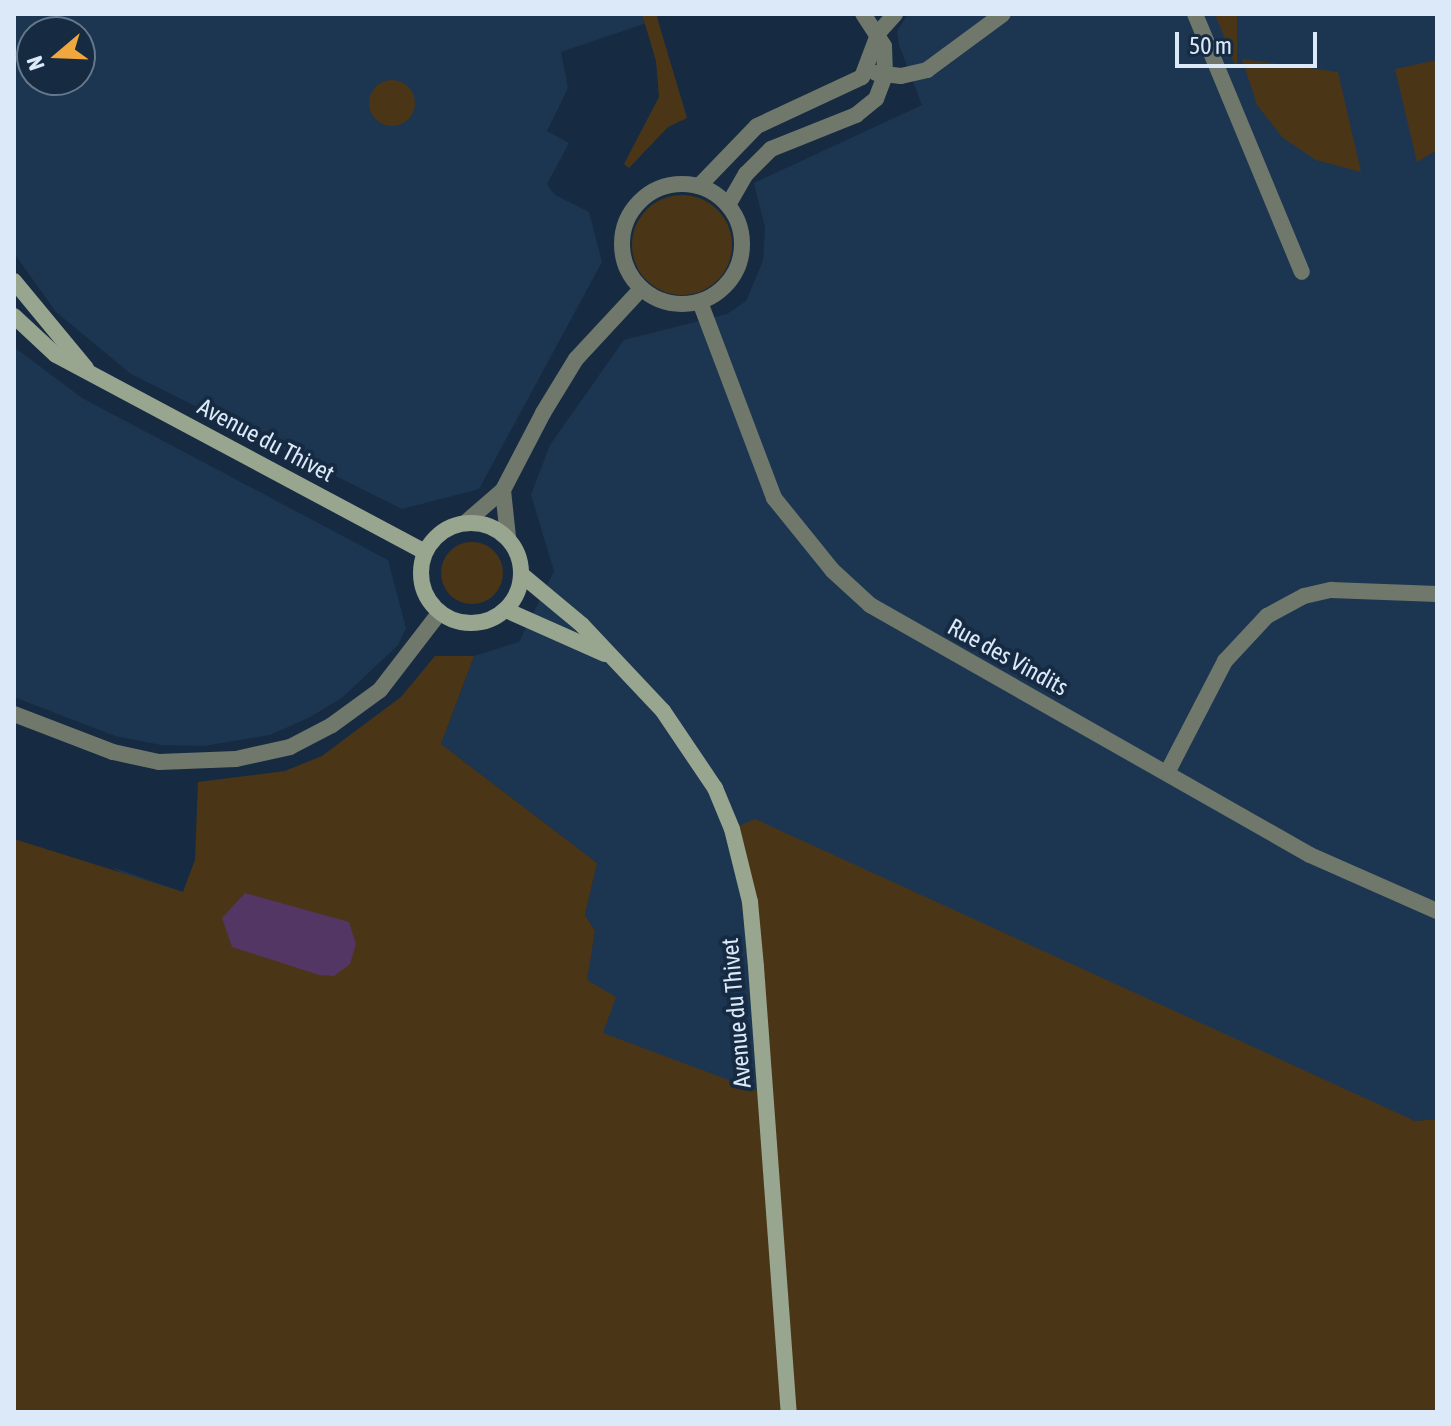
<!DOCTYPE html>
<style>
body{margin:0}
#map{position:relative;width:1451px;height:1426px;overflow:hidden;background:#162b42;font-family:"Asap Condensed",sans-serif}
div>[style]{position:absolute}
.built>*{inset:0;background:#1c3651}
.green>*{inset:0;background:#4b3517}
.round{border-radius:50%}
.water>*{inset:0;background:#533663}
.minor>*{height:16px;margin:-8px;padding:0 8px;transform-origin:8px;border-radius:8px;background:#70786b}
.minor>.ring{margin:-8px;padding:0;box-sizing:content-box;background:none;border:16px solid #70786b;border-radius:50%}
.secondary>*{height:16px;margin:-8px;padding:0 8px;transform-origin:8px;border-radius:8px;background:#98a58f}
.secondary>.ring{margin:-8px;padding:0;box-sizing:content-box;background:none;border:16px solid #98a58f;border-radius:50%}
span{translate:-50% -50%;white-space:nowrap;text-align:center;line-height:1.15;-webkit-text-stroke:8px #162b42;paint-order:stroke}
.street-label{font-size:24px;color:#dbe9f8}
.frame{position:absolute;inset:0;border:16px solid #dbe9f8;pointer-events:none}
.north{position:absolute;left:16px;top:16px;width:80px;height:80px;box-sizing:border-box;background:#162b42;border:2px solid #65778b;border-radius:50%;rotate:251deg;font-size:22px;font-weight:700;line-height:32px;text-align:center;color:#dbe9f8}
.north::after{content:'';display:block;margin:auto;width:28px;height:36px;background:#efa73e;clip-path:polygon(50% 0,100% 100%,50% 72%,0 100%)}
.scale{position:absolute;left:1175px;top:32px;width:142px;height:36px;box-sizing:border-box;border:4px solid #dbe9f8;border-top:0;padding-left:10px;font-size:24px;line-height:28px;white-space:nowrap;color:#dbe9f8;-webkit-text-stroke:6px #162b42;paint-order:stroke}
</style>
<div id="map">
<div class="built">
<div style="clip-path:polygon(evenodd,14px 14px,656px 14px,658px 19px,561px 52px,568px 88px,547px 131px,569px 143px,547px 184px,555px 195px,589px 212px,602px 262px,479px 489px,402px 509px,131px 374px,56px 312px,14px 253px,14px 14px,32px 32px,80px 32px,80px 80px,32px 80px,32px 32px)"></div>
<div style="clip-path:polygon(908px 14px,1437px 14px,1437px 1119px,1415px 1121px,739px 850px,767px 1094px,736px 1083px,747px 1286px,112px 867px,183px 892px,195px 860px,611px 995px,586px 980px,595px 931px,585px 915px,597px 863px,441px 744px,474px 656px,519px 642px,554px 571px,531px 495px,550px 445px,624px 340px,727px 314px,746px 301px,763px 261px,765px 227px,754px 183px,922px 105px,899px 45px,897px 31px)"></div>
<div style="clip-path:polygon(14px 347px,82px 398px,388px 560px,406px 628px,398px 645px,343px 697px,310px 717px,270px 735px,204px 746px,161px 745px,115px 736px,14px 697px)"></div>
</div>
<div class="green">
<div style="clip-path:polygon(642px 14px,656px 14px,687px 118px,668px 127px,629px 168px,624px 164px,659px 97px,656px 61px)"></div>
<div style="clip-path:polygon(1215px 14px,1237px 14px,1237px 69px)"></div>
<div style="clip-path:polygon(1242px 59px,1338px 72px,1361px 172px,1316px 160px,1283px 138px,1257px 105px)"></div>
<div style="clip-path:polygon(1437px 60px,1437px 150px,1417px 162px,1395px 69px)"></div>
<div class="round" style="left:369px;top:80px;width:46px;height:46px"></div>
<div class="round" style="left:632px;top:195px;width:100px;height:100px"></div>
<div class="round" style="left:441px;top:542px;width:62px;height:62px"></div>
<div style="clip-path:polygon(435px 656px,474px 656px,441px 744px,597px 863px,585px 915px,595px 931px,587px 980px,616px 997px,603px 1033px,766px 1094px,732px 829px,755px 819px,1415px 1121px,1437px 1119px,1437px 1412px,14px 1412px,14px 839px,183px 892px,195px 860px,198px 782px,285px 771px,322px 756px,401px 697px)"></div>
</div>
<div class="water">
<div style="clip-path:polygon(245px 893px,349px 922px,356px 944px,350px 964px,334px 976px,319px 975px,232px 947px,222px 918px)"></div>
</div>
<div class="minor">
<div style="left:1195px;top:14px;width:279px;rotate:67.5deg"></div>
<div style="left:876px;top:73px;width:25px;rotate:7deg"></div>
<div style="left:901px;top:76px;width:27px;rotate:-13deg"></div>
<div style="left:927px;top:70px;width:94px;rotate:-36.4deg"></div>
<div class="ring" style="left:622px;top:184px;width:104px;height:104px"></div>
<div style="left:699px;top:186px;width:83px;rotate:-46deg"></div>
<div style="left:757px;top:126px;width:116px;rotate:-25deg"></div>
<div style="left:862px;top:77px;width:48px;rotate:-69.3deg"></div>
<div style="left:879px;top:32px;width:24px;rotate:-48deg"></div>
<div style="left:728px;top:205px;width:36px;rotate:-60deg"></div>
<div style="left:746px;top:174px;width:35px;rotate:-45deg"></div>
<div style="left:771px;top:149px;width:92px;rotate:-21.8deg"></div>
<div style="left:856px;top:115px;width:26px;rotate:-39deg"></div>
<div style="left:876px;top:99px;width:26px;rotate:-69deg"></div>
<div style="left:885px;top:75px;width:29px;rotate:-92deg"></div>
<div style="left:884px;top:46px;width:38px;rotate:-123deg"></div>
<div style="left:700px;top:302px;width:210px;rotate:69.3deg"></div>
<div style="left:774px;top:498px;width:92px;rotate:51.1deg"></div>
<div style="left:832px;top:570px;width:52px;rotate:42.6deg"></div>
<div style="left:870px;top:605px;width:506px;rotate:29.6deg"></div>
<div style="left:1310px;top:855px;width:139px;rotate:23.8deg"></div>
<div style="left:465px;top:523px;width:50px;rotate:-41deg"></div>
<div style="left:508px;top:537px;width:47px;rotate:-96.1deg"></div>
<div style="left:503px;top:490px;width:87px;rotate:-62.5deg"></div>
<div style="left:543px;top:413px;width:63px;rotate:-58.6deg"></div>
<div style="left:576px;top:359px;width:96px;rotate:-47.1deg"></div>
<div style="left:14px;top:714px;width:106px;rotate:21deg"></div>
<div style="left:113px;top:752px;width:47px;rotate:12.3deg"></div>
<div style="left:159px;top:762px;width:77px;rotate:-2.2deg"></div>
<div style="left:236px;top:759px;width:55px;rotate:-12.5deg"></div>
<div style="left:290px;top:747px;width:47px;rotate:-27.6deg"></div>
<div style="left:332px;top:725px;width:59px;rotate:-36.1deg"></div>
<div style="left:380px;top:690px;width:98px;rotate:-52.4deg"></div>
<div style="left:1168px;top:771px;width:124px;rotate:-62.6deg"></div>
<div style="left:1225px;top:661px;width:62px;rotate:-47deg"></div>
<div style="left:1267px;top:616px;width:42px;rotate:-28.4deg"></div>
<div style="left:1304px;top:596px;width:28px;rotate:-13deg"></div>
<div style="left:1331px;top:590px;width:106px;rotate:2.2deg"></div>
</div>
<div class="secondary">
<div style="left:14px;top:281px;width:113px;rotate:50.4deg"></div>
<div style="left:14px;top:316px;width:57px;rotate:42.9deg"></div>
<div style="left:56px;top:355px;width:418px;rotate:28.1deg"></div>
<div class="ring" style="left:421px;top:523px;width:84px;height:84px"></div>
<div style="left:522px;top:575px;width:78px;rotate:39.8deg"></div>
<div style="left:582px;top:625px;width:118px;rotate:46.7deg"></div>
<div style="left:663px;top:711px;width:93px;rotate:56deg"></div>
<div style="left:715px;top:788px;width:44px;rotate:67.5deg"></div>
<div style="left:732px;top:829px;width:75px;rotate:76.1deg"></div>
<div style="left:750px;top:902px;width:65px;rotate:84.7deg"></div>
<div style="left:756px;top:967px;width:446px;rotate:85.8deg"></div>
<div style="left:506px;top:610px;width:108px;rotate:24deg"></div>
</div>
<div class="street-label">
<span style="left:266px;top:440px;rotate:28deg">Avenue du Thivet</span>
<span style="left:1008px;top:657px;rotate:29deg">Rue des Vindits</span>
<span style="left:736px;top:1013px;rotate:-95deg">Avenue du Thivet</span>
</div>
<div class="frame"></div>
<div class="north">N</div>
<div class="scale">50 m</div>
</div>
